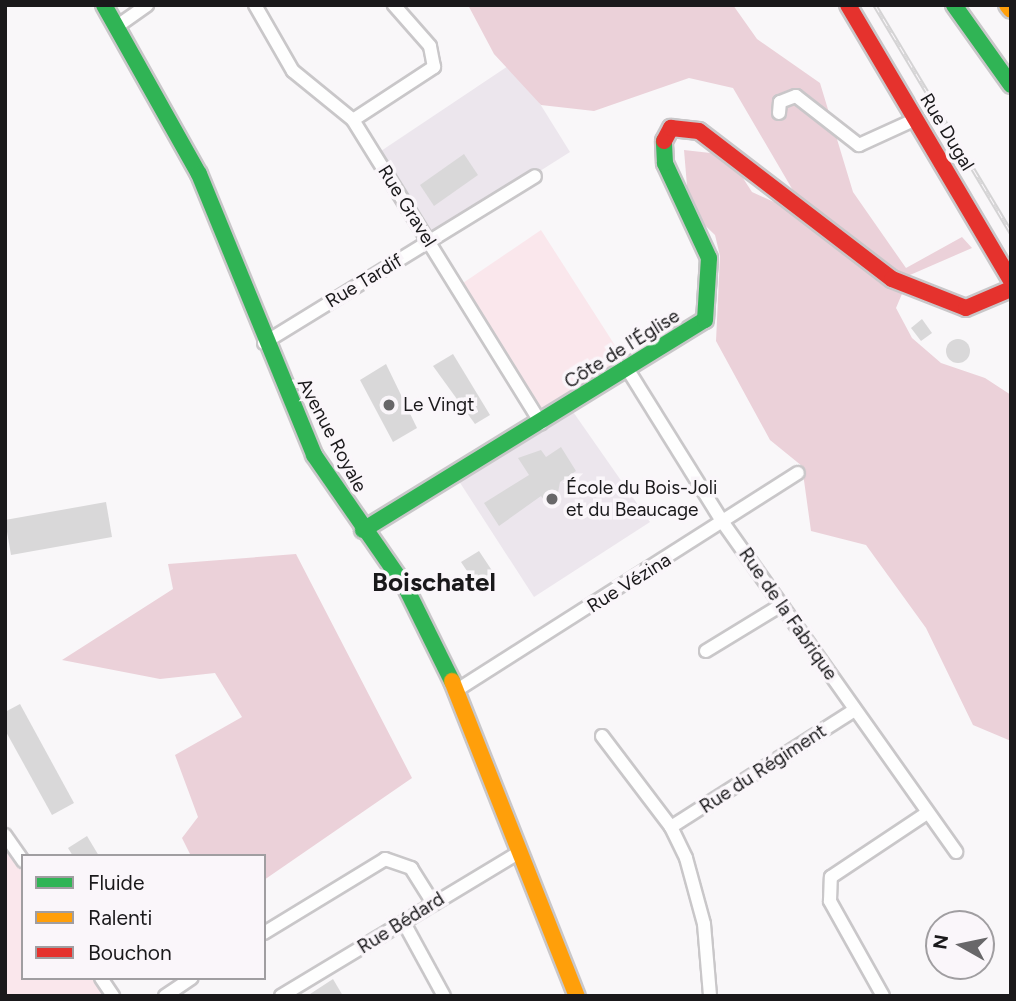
<!DOCTYPE html>
<meta charset="utf-8">
<style>
body{margin:0}
#map{position:relative;width:1016px;height:1001px;overflow:hidden;background:#f9f7f9;font-family:Figtree,sans-serif}
div>[style]{position:absolute}
.built>*{inset:0;background:#ece6ed}
.green>*{inset:0;background:#fae7ec}
.forest>*{inset:0;background:#ebd1d9}
.building>*{inset:0;background:#d9d8d9}
.round{border-radius:50%}
.roads{filter:drop-shadow(2px 0 #c9c7c9) drop-shadow(-2px 0 #c9c7c9) drop-shadow(0 2px #c9c7c9) drop-shadow(0 -2px #c9c7c9)}
.street>*{height:12px;margin:-6px;padding:0 6px;transform-origin:6px;border-radius:6px;background:#fefefe}
.fast>*{height:16px;margin:-8px;padding:0 8px;transform-origin:8px;border-radius:8px;background:#30b455}
.slow>*{height:16px;margin:-8px;padding:0 8px;transform-origin:8px;border-radius:8px;background:#ff9f0a}
.jam>*{height:16px;margin:-8px;padding:0 8px;transform-origin:8px;border-radius:8px;background:#e5322d}
.rail>*{height:5px;margin-top:-2.5px;transform-origin:0;background:repeating-linear-gradient(90deg,#faf6fa 0 8px,#d4d3d4 0 16px);box-sizing:border-box;border-block:2px solid #d4d3d4}
.dots>*{width:19px;height:19px;translate:-50% -50%;box-sizing:border-box;border:4px solid #faf6fa;border-radius:50%}
span{translate:-50% -50%;white-space:nowrap;text-align:center;line-height:1.15;-webkit-text-stroke:7px #faf6fa;paint-order:stroke}
.street-label{font-size:19px;color:#1a191b}
.poi-label{font-size:19px;color:#1a191b}
.left{translate:0 -50%;text-align:left}
.district-label{font-size:26px;color:#1a191b;font-weight:700}
.frame{position:absolute;inset:0;border:7px solid #1a191b;pointer-events:none}
.legend{position:absolute;left:21px;top:854px;width:245px;height:126px;box-sizing:border-box;background:#faf6fa;border:2px solid #a09ea1;margin:0;padding:9px 12px;list-style:none;font-size:21px;color:#1a191b}
.legend li{display:flex;align-items:center;gap:14px;height:35px}
.legend b{width:35px;border:2px solid #a09ea1}
.north{position:absolute;left:925px;top:910px;width:70px;height:70px;box-sizing:border-box;background:#faf6fa;border:2px solid #a09ea1;border-radius:50%;rotate:279deg;font-size:19px;font-weight:700;line-height:28px;text-align:center;color:#1a191b}
.north::after{content:'';display:block;margin:auto;width:24px;height:32px;background:#686769;clip-path:polygon(50% 0,100% 100%,50% 72%,0 100%)}
</style>
<div id="map">
<div class="built">
<div style="clip-path:polygon(514px 62px,570px 152px,429px 241px,375px 155px)"></div>
<div style="clip-path:polygon(569px 406px,650px 522px,534px 597px,455px 475px)"></div>
</div>
<div class="green">
<div style="clip-path:polygon(541px 230px,625px 361px,543px 410px,535px 409px,463px 283px)"></div>
<div style="clip-path:polygon(5px 835px,23px 861px,23px 978px,101px 978px,113px 996px,5px 996px)"></div>
</div>
<div class="forest">
<div style="clip-path:polygon(468px 5px,733px 5px,757px 39px,820px 83px,853px 192px,906px 268px,962px 237px,972px 248px,910px 275px,896px 308px,912px 338px,941px 363px,985px 378px,1011px 395px,1011px 741px,973px 725px,926px 628px,866px 545px,811px 531px,802px 466px,770px 440px,716px 341px,720px 256px,715px 235px,689px 210px,684px 150px,728px 155px,752px 192px,774px 202px,798px 199px,733px 88px,689px 78px,594px 111px,541px 105px,494px 54px)"></div>
<div style="clip-path:polygon(296px 554px,412px 778px,264px 880px,264px 856px,191px 856px,182px 838px,198px 817px,175px 755px,242px 717px,215px 673px,160px 679px,62px 660px,173px 589px,168px 564px)"></div>
</div>
<div class="building">
<div style="clip-path:polygon(464px 154px,478px 175px,434px 206px,420px 185px)"></div>
<div style="clip-path:polygon(922px 319px,932px 333px,921px 341px,911px 328px)"></div>
<div class="round" style="left:946px;top:339px;width:24px;height:24px"></div>
<div style="clip-path:polygon(453px 354px,490px 415px,475px 424px,433px 366px)"></div>
<div style="clip-path:polygon(386px 364px,417px 428px,393px 442px,360px 380px)"></div>
<div style="clip-path:polygon(561px 447px,576px 471px,560px 482px,557px 498px,547px 505px,541px 496px,499px 526px,484px 503px,529px 475px,518px 458px,541px 450px,546px 457px)"></div>
<div style="clip-path:polygon(106px 502px,112px 537px,11px 555px,5px 520px)"></div>
<div style="clip-path:polygon(479px 551px,493px 572px,475px 583px,461px 562px)"></div>
<div style="clip-path:polygon(20px 704px,74px 803px,52px 815px,5px 730px,5px 712px)"></div>
<div style="clip-path:polygon(87px 836px,99px 856px,73px 856px,68px 848px)"></div>
<div style="clip-path:polygon(333px 979px,343px 996px,307px 996px)"></div>
</div>
<div class="roads">
<div class="street">
<div style="left:255px;top:5px;width:76px;rotate:60.1deg"></div>
<div style="left:293px;top:71px;width:77px;rotate:39.2deg"></div>
<div style="left:353px;top:120px;width:357px;rotate:58.2deg"></div>
<div style="left:116px;top:27px;width:38px;rotate:-35deg"></div>
<div style="left:779px;top:113px;width:11px;rotate:-85deg"></div>
<div style="left:780px;top:102px;width:17px;rotate:-21deg"></div>
<div style="left:796px;top:96px;width:80px;rotate:37.9deg"></div>
<div style="left:859px;top:145px;width:63px;rotate:-24.5deg"></div>
<div style="left:353px;top:120px;width:97px;rotate:-33.2deg"></div>
<div style="left:434px;top:67px;width:21px;rotate:-101deg"></div>
<div style="left:430px;top:46px;width:55px;rotate:-131.3deg"></div>
<div style="left:264px;top:343px;width:318px;rotate:-31.6deg"></div>
<div style="left:628px;top:370px;width:181px;rotate:58.1deg"></div>
<div style="left:724px;top:524px;width:402px;rotate:54.7deg"></div>
<div style="left:706px;top:651px;width:90px;rotate:-31.4deg"></div>
<div style="left:457px;top:690px;width:404px;rotate:-32.5deg"></div>
<div style="left:602px;top:736px;width:114px;rotate:52.8deg"></div>
<div style="left:671px;top:827px;width:34px;rotate:64deg"></div>
<div style="left:686px;top:858px;width:68px;rotate:74.7deg"></div>
<div style="left:704px;top:924px;width:72px;rotate:85.2deg"></div>
<div style="left:671px;top:827px;width:218px;rotate:-32.5deg"></div>
<div style="left:5px;top:835px;width:32px;rotate:55deg"></div>
<div style="left:404px;top:923px;width:83px;rotate:61.3deg"></div>
<div style="left:264px;top:933px;width:142px;rotate:-31.4deg"></div>
<div style="left:385px;top:859px;width:28px;rotate:19deg"></div>
<div style="left:411px;top:868px;width:41px;rotate:57.8deg"></div>
<div style="left:101px;top:978px;width:22px;rotate:56deg"></div>
<div style="left:165px;top:996px;width:32px;rotate:-34deg"></div>
<div style="left:281px;top:996px;width:280px;rotate:-31.1deg"></div>
<div style="left:883px;top:996px;width:109px;rotate:-119.2deg"></div>
<div style="left:830px;top:901px;width:24px;rotate:-88deg"></div>
<div style="left:831px;top:877px;width:115px;rotate:-33.7deg"></div>
</div>
<div class="fast">
<div style="left:104px;top:5px;width:194px;rotate:60.7deg"></div>
<div style="left:199px;top:174px;width:304px;rotate:67.7deg"></div>
<div style="left:314px;top:455px;width:162px;rotate:55.3deg"></div>
<div style="left:406px;top:588px;width:104px;rotate:63.7deg"></div>
<div style="left:954px;top:5px;width:98px;rotate:54.5deg"></div>
<div style="left:363px;top:530px;width:401px;rotate:-31.6deg"></div>
<div style="left:705px;top:320px;width:62px;rotate:-86.3deg"></div>
<div style="left:709px;top:258px;width:105px;rotate:-114.9deg"></div>
<div style="left:665px;top:163px;width:22px;rotate:-93deg"></div>
</div>
<div class="slow">
<div style="left:1007px;top:5px;width:6px;rotate:51deg"></div>
<div style="left:452px;top:681px;width:339px;rotate:68.4deg"></div>
</div>
<div class="jam">
<div style="left:848px;top:5px;width:321px;rotate:59.4deg"></div>
<div style="left:664px;top:141px;width:15px;rotate:-62deg"></div>
<div style="left:671px;top:128px;width:28px;rotate:6deg"></div>
<div style="left:699px;top:131px;width:243px;rotate:37.5deg"></div>
<div style="left:892px;top:279px;width:79px;rotate:21.4deg"></div>
<div style="left:966px;top:308px;width:49px;rotate:-22.9deg"></div>
</div>
</div>
<div class="rail">
<div style="left:875px;top:5px;width:265px;rotate:59.1deg"></div>
</div>
<div class="dots">
<div style="left:389px;top:405px;background:#686769"></div>
<div style="left:552px;top:499px;background:#686769"></div>
</div>
<div class="street-label">
<span style="left:947px;top:132px;rotate:59deg">Rue Dugal</span>
<span style="left:407px;top:206px;rotate:58deg">Rue Gravel</span>
<span style="left:364px;top:281px;rotate:-31deg">Rue Tardif</span>
<span style="left:622px;top:349px;rotate:-32deg">Côte de l'Église</span>
<span style="left:332px;top:435px;rotate:62deg">Avenue Royale</span>
<span style="left:629px;top:583px;rotate:-32deg">Rue Vézina</span>
<span style="left:788px;top:614px;rotate:55deg">Rue de la Fabrique</span>
<span style="left:763px;top:769px;rotate:-33deg">Rue du Régiment</span>
<span style="left:401px;top:923px;rotate:-32deg">Rue Bédard</span>
</div>
<div class="poi-label">
<span class="left" style="left:403px;top:405px">Le Vingt</span>
<span class="left" style="left:566px;top:499px">École du Bois-Joli<br>et du Beaucage</span>
</div>
<div class="district-label">
<span style="left:434px;top:583px">Boischatel</span>
</div>
<div class="frame"></div>
<ul class="legend">
<li><b style="height:9px;background:#30b455"></b>Fluide</li>
<li><b style="height:9px;background:#ff9f0a"></b>Ralenti</li>
<li><b style="height:9px;background:#e5322d"></b>Bouchon</li>
</ul>
<div class="north">N</div>
</div>
